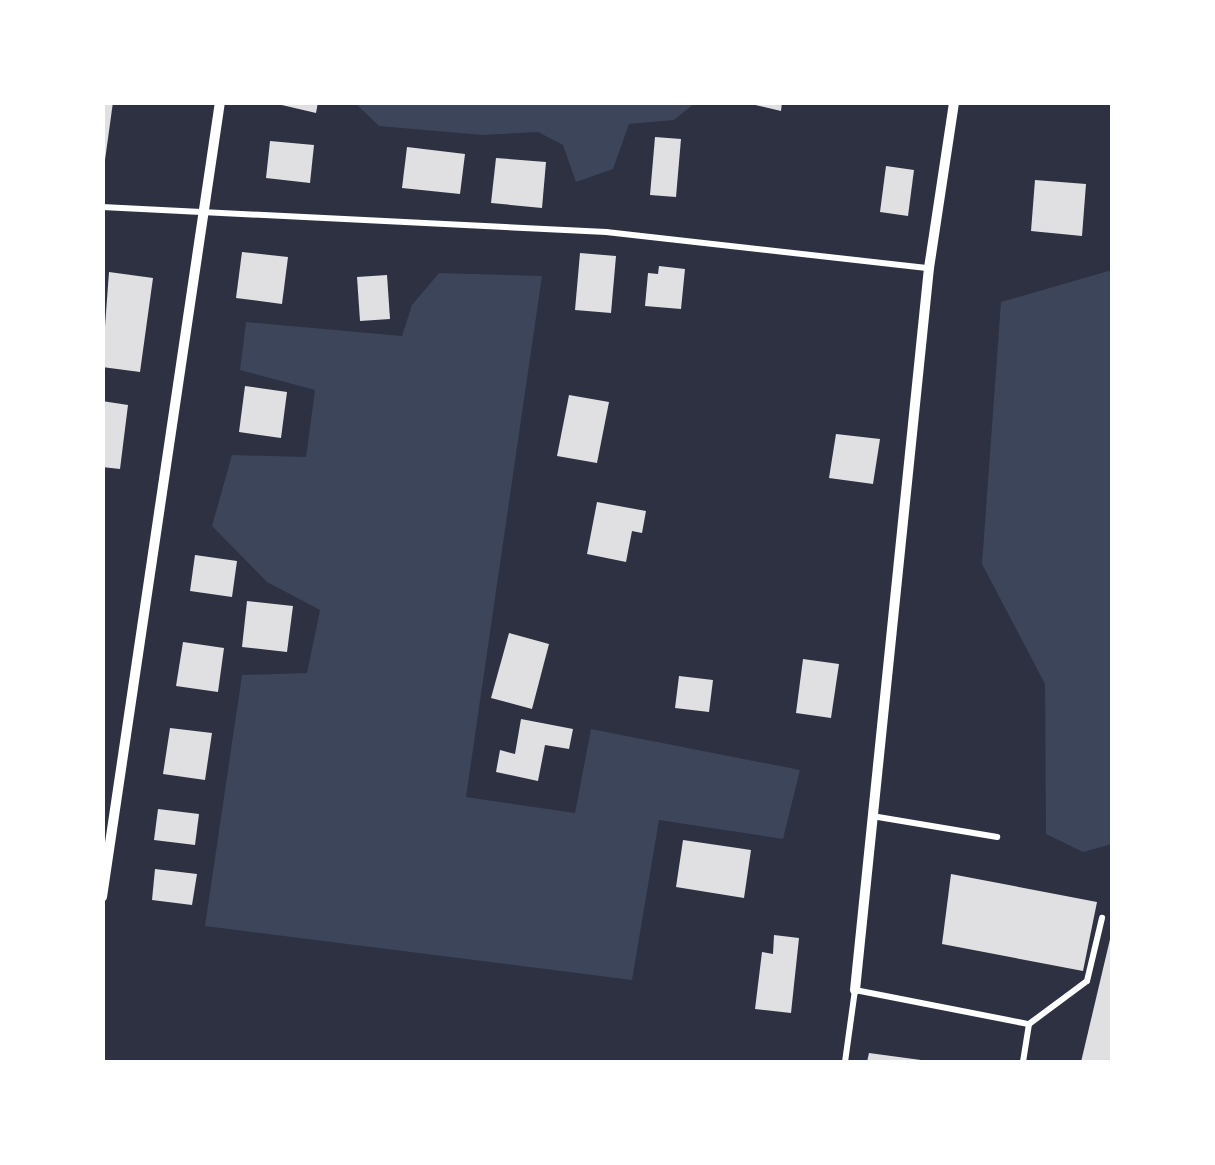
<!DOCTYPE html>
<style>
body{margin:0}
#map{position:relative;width:1215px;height:1165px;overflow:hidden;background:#2d3142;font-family:Commissioner,sans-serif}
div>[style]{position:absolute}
.green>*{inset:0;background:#3c4559}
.building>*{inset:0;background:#e0e0e3}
.service>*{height:6px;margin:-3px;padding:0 3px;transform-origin:3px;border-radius:3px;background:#fff}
.minor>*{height:10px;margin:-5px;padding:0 5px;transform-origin:5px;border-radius:5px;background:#fff}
span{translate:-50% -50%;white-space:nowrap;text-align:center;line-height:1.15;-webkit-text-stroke:8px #fff;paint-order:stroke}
.frame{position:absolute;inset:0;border:105px solid #fff;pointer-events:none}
</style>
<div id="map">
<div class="green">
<div style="clip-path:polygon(354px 102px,695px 102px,695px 103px,674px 120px,629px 124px,613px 169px,576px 182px,563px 145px,538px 132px,482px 135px,379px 126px)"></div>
<div style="clip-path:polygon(1112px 270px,1112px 844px,1083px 852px,1046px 834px,1045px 684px,982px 564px,1001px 302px)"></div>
<div style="clip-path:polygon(439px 273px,542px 276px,466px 797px,575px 813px,591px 729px,800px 770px,783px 839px,659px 820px,632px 980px,205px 926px,242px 675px,307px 673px,320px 610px,267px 582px,212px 526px,232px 455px,306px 457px,315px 390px,240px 370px,246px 322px,402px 336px,412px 305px)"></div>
</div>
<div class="building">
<div style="clip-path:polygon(102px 102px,113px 102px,105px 160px,102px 160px)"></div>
<div style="clip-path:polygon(269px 102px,318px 102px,316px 113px)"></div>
<div style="clip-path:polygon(743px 102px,782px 102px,781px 111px)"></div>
<div style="clip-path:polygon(655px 137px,681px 139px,676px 197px,650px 195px)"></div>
<div style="clip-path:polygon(270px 141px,314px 145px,310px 183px,266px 178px)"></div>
<div style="clip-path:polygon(407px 147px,465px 154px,460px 194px,402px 188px)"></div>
<div style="clip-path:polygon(496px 158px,546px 162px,542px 208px,491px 203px)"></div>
<div style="clip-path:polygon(886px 166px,914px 170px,908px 216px,880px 212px)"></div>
<div style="clip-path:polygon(1035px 180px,1086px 184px,1082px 236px,1031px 231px)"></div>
<div style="clip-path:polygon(242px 252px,288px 257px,282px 304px,236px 298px)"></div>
<div style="clip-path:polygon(580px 253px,616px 256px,611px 313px,575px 310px)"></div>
<div style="clip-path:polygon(659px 266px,685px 269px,681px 309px,645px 306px,648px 273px,658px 274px)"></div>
<div style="clip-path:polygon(109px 272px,153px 278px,140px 372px,102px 367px)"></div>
<div style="clip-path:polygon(387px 275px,390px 319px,360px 321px,357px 277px)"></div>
<div style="clip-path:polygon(245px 386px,287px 392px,281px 438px,239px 432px)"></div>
<div style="clip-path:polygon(569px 395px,609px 402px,597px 463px,557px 456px)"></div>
<div style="clip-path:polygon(102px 401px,128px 405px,120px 469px,102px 467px)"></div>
<div style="clip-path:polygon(836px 434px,880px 439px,873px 484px,829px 478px)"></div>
<div style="clip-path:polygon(597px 502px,646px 511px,642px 533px,632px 531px,626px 562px,587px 554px)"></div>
<div style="clip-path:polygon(195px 555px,237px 561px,232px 597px,190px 591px)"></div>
<div style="clip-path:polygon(247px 601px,293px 606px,287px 652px,242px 647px)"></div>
<div style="clip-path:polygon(509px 633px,549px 644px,532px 709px,491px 698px)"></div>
<div style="clip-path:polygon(183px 642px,224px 648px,218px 692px,176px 686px)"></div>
<div style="clip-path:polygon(803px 659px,839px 664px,831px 718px,796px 713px)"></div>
<div style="clip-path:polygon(679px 676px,713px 680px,709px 712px,675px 708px)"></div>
<div style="clip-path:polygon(521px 719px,573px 729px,569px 749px,545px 745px,538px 781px,496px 772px,500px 750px,515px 754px)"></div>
<div style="clip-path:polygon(170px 728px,212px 733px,205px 780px,163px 774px)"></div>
<div style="clip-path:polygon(158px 809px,199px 814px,195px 845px,154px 840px)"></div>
<div style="clip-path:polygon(683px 840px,751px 850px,744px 898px,676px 887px)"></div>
<div style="clip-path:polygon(155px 869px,197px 874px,192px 905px,152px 900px)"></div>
<div style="clip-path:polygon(951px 874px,1097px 902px,1083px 971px,942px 944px)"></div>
<div style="clip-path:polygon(774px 935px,799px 938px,791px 1013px,755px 1009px,762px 952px,773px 954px)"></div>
<div style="clip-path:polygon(1111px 935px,1112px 1062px,1081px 1062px)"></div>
<div style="clip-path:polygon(869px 1053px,921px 1060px,921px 1062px,867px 1062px)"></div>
</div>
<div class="service">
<div style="left:102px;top:207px;width:505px;rotate:2.84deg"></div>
<div style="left:606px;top:232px;width:325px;rotate:6.4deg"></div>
<div style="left:872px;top:816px;width:127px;rotate:9.5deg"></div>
<div style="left:1029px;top:1024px;width:72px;rotate:-36.6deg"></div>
<div style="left:1087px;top:981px;width:65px;rotate:-76.6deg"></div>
<div style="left:845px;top:1062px;width:73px;rotate:-82.1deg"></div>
<div style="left:855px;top:990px;width:177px;rotate:11.1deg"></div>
<div style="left:1029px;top:1024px;width:38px;rotate:99deg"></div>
</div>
<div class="minor">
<div style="left:102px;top:897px;width:804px;rotate:-81.56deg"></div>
<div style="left:855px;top:990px;width:726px;rotate:-84.15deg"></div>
<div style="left:929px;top:268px;width:168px;rotate:-81.4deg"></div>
</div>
<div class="frame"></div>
</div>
